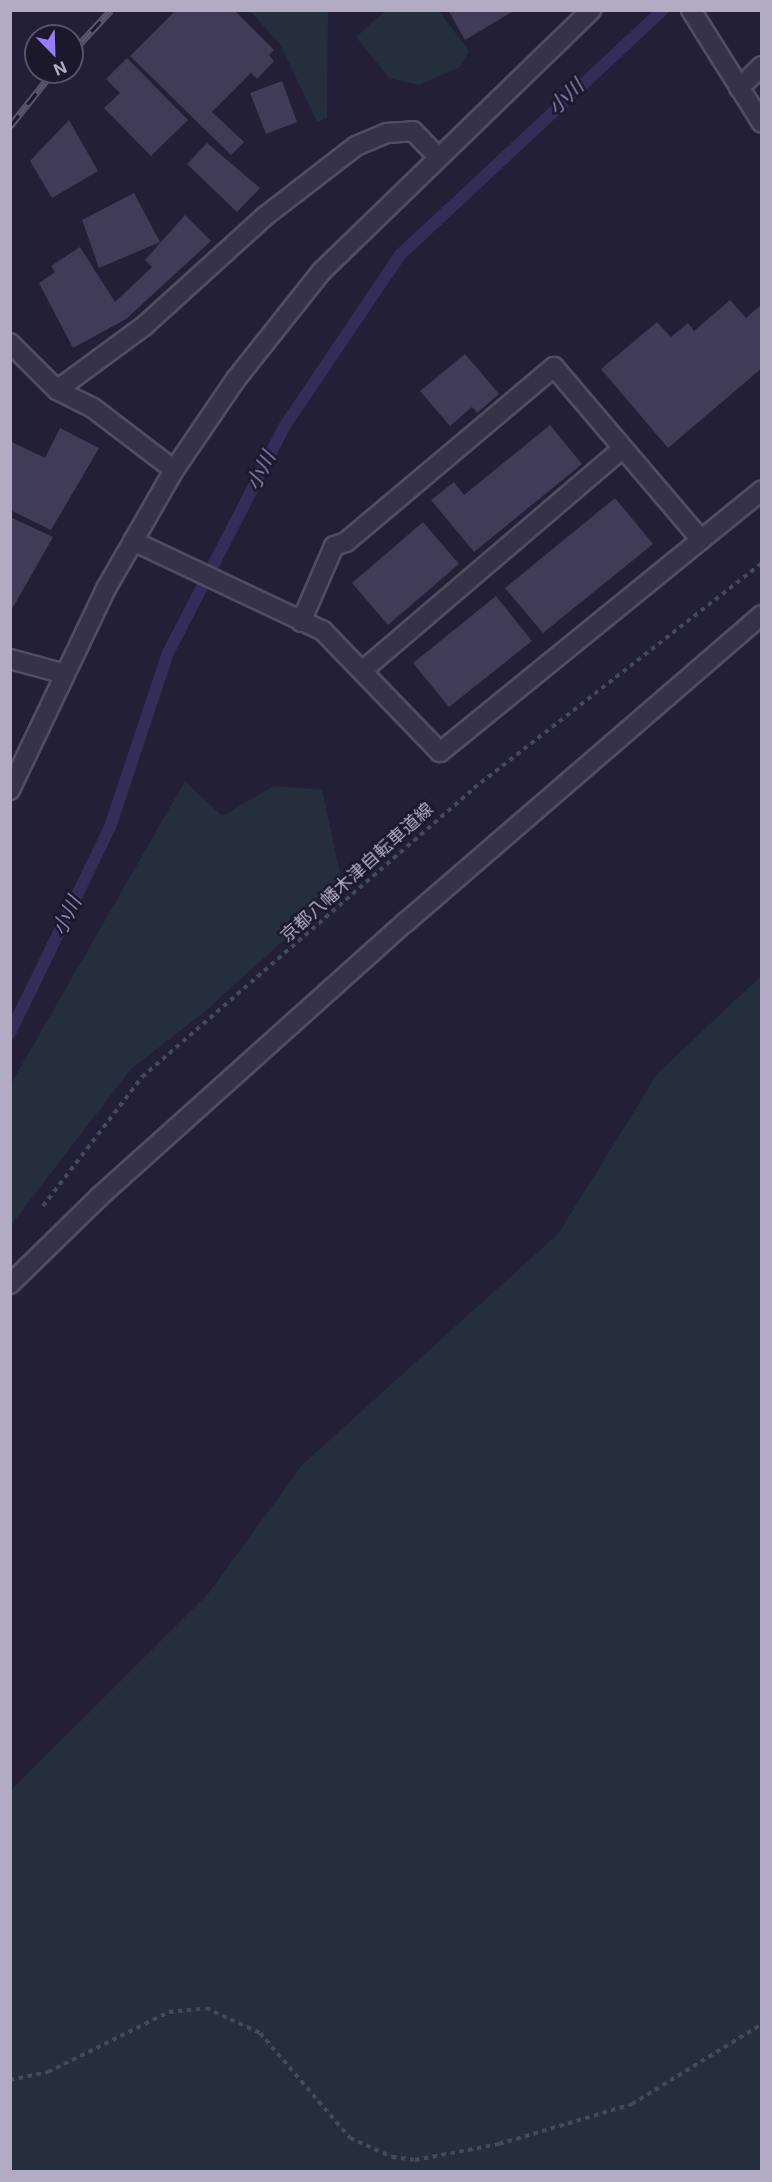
<!DOCTYPE html>
<meta charset="utf-8">
<style>
body{margin:0}
#map{position:relative;width:772px;height:2182px;overflow:hidden;background:#231f37;font-family:Inter,"Noto Sans JP",sans-serif}
div>[style]{position:absolute}
.green>*{inset:0;background:#252e3d}
.stream>*{height:12px;margin:-6px;padding:0 6px;transform-origin:6px;border-radius:6px;background:#342d58}
.building>*{inset:0;background:#403b57}
.path>*{height:4px;margin-top:-2px;transform-origin:0;background:repeating-linear-gradient(90deg,#434a59 0 4.5px,transparent 0 9px)}
.roads{filter:drop-shadow(2px 0 #514d62) drop-shadow(-2px 0 #514d62) drop-shadow(0 2px #514d62) drop-shadow(0 -2px #514d62)}
.street>*{height:18px;margin:-9px;padding:0 9px;transform-origin:9px;border-radius:9px;background:#363247}
.rail>*{height:7px;margin-top:-3.5px;transform-origin:0;background:repeating-linear-gradient(90deg,#1b182c 0 14px,#59546f 0 28px);box-sizing:border-box;border-block:2px solid #59546f}
span{translate:-50% -50%;white-space:nowrap;text-align:center;line-height:1.15;-webkit-text-stroke:5px #1b182c;paint-order:stroke}
.street-label{font-size:18px;color:#b1acc4}
.water-label{font-size:20px;color:#8b82b7;font-style:italic}
.frame{position:absolute;inset:0;border:12px solid #b1acc4;pointer-events:none}
.north{position:absolute;left:24px;top:24px;width:60px;height:60px;box-sizing:border-box;background:#1b182c;border:2px solid #575369;border-radius:50%;rotate:157deg;font-size:16px;font-weight:700;line-height:24px;text-align:center;color:#b1acc4}
.north::after{content:'';display:block;margin:auto;width:21px;height:27px;background:#967bfb;clip-path:polygon(50% 0,100% 100%,50% 72%,0 100%)}
</style>
<div id="map">
<div class="green">
<div style="clip-path:polygon(386px 10px,439px 11px,469px 51px,460px 67px,419px 85px,389px 78px,356px 37px)"></div>
<div style="clip-path:polygon(250px 11px,328px 11px,327px 118px,317px 122px,280px 44px)"></div>
<div style="clip-path:polygon(185px 781px,222px 816px,274px 786px,322px 790px,343px 887px,204px 1012px,130px 1070px,11px 1225px,11px 1084px)"></div>
<div style="clip-path:polygon(761px 976px,761px 2171px,11px 2171px,11px 1790px,208px 1594px,303px 1464px,558px 1234px,658px 1073px)"></div>
</div>
<div class="stream">
<div style="left:10px;top:1033px;width:229px;rotate:-64.1deg"></div>
<div style="left:110px;top:827px;width:183px;rotate:-71.6deg"></div>
<div style="left:168px;top:653px;width:254px;rotate:-62.8deg"></div>
<div style="left:284px;top:427px;width:207px;rotate:-56deg"></div>
<div style="left:400px;top:255px;width:359px;rotate:-43deg"></div>
</div>
<div class="building">
<div style="clip-path:polygon(176px 10px,234px 10px,274px 50px,269px 55px,274px 61px,257px 79px,251px 73px,212px 112px,244px 142px,231px 155px,130px 56px)"></div>
<div style="clip-path:polygon(448px 10px,515px 10px,465px 40px)"></div>
<div style="clip-path:polygon(127px 58px,188px 120px,151px 156px,104px 108px,120px 93px,106px 79px)"></div>
<div style="clip-path:polygon(282px 81px,297px 122px,266px 134px,250px 93px)"></div>
<div style="clip-path:polygon(69px 120px,98px 171px,52px 198px,30px 161px)"></div>
<div style="clip-path:polygon(207px 143px,260px 188px,237px 212px,187px 164px)"></div>
<div style="clip-path:polygon(134px 193px,160px 242px,99px 268px,82px 220px)"></div>
<div style="clip-path:polygon(185px 215px,211px 241px,126px 319px,73px 348px,39px 283px,55px 272px,51px 266px,80px 247px,115px 302px,152px 267px,145px 260px)"></div>
<div style="clip-path:polygon(730px 300px,746px 318px,762px 304px,762px 368px,668px 448px,601px 369px,657px 322px,671px 337px,688px 323px,694px 331px)"></div>
<div style="clip-path:polygon(465px 354px,499px 394px,477px 413px,472px 407px,450px 426px,420px 391px)"></div>
<div style="clip-path:polygon(550px 425px,582px 464px,474px 552px,431px 500px,454px 482px,464px 495px)"></div>
<div style="clip-path:polygon(60px 428px,99px 448px,51px 530px,10px 510px,10px 441px,45px 458px)"></div>
<div style="clip-path:polygon(615px 498px,653px 544px,543px 633px,505px 588px)"></div>
<div style="clip-path:polygon(10px 517px,53px 537px,12px 609px,10px 608px)"></div>
<div style="clip-path:polygon(423px 522px,459px 564px,388px 625px,352px 583px)"></div>
<div style="clip-path:polygon(496px 596px,532px 641px,449px 707px,413px 663px)"></div>
</div>
<div class="path">
<div style="left:43px;top:1206px;width:163px;rotate:-52.5deg"></div>
<div style="left:142px;top:1077px;width:440px;rotate:-41deg"></div>
<div style="left:474px;top:788px;width:365px;rotate:-38deg"></div>
<div style="left:10px;top:2080px;width:39px;rotate:-12deg"></div>
<div style="left:48px;top:2072px;width:135px;rotate:-26.4deg"></div>
<div style="left:169px;top:2012px;width:37px;rotate:-6deg"></div>
<div style="left:206px;top:2008px;width:60px;rotate:24.8deg"></div>
<div style="left:260px;top:2033px;width:138px;rotate:49.4deg"></div>
<div style="left:350px;top:2138px;width:46px;rotate:24.3deg"></div>
<div style="left:392px;top:2157px;width:23px;rotate:7deg"></div>
<div style="left:415px;top:2160px;width:86px;rotate:-10.8deg"></div>
<div style="left:499px;top:2144px;width:139px;rotate:-16.7deg"></div>
<div style="left:632px;top:2104px;width:153px;rotate:-31.6deg"></div>
</div>
<div class="roads">
<div class="street">
<div style="left:691px;top:10px;width:133px;rotate:57.9deg"></div>
<div style="left:739px;top:88px;width:32px;rotate:-44deg"></div>
<div style="left:10px;top:343px;width:66px;rotate:45deg"></div>
<div style="left:57px;top:390px;width:40px;rotate:26.6deg"></div>
<div style="left:93px;top:408px;width:102px;rotate:37.4deg"></div>
<div style="left:57px;top:390px;width:108px;rotate:-36.3deg"></div>
<div style="left:144px;top:326px;width:162px;rotate:-42.2deg"></div>
<div style="left:264px;top:217px;width:116px;rotate:-37.7deg"></div>
<div style="left:356px;top:146px;width:34px;rotate:-23deg"></div>
<div style="left:387px;top:133px;width:26px;rotate:-4deg"></div>
<div style="left:413px;top:131px;width:35px;rotate:46deg"></div>
<div style="left:133px;top:541px;width:210px;rotate:25.3deg"></div>
<div style="left:323px;top:631px;width:168px;rotate:46deg"></div>
<div style="left:440px;top:752px;width:415px;rotate:-39.1deg"></div>
<div style="left:301px;top:622px;width:83px;rotate:-66.5deg"></div>
<div style="left:334px;top:546px;width:13px;rotate:-18deg"></div>
<div style="left:346px;top:542px;width:272px;rotate:-40.1deg"></div>
<div style="left:554px;top:367px;width:227px;rotate:49.6deg"></div>
<div style="left:10px;top:659px;width:57px;rotate:15.3deg"></div>
<div style="left:362px;top:671px;width:343px;rotate:-40.5deg"></div>
<div style="left:10px;top:790px;width:225px;rotate:-64.5deg"></div>
<div style="left:107px;top:587px;width:135px;rotate:-60.2deg"></div>
<div style="left:174px;top:470px;width:110px;rotate:-55.7deg"></div>
<div style="left:236px;top:379px;width:138px;rotate:-51.5deg"></div>
<div style="left:322px;top:271px;width:375px;rotate:-44.1deg"></div>
<div style="left:10px;top:1284px;width:124px;rotate:-44.3deg"></div>
<div style="left:99px;top:1197px;width:412px;rotate:-41.9deg"></div>
<div style="left:406px;top:922px;width:470px;rotate:-40.8deg"></div>
</div>
</div>
<div class="rail">
<div style="left:72px;top:52px;width:57px;rotate:-47.1deg"></div>
<div style="left:10px;top:126px;width:69px;rotate:-51.5deg"></div>
</div>
<div class="street-label">
<span style="left:357px;top:873px;rotate:-42deg">京都八幡木津自転車道線</span>
</div>
<div class="water-label">
<span style="left:566px;top:97px;rotate:-44deg">小川</span>
<span style="left:261px;top:471px;rotate:-63deg">小川</span>
<span style="left:67px;top:916px;rotate:-64deg">小川</span>
</div>
<div class="frame"></div>
<div class="north">N</div>
</div>
